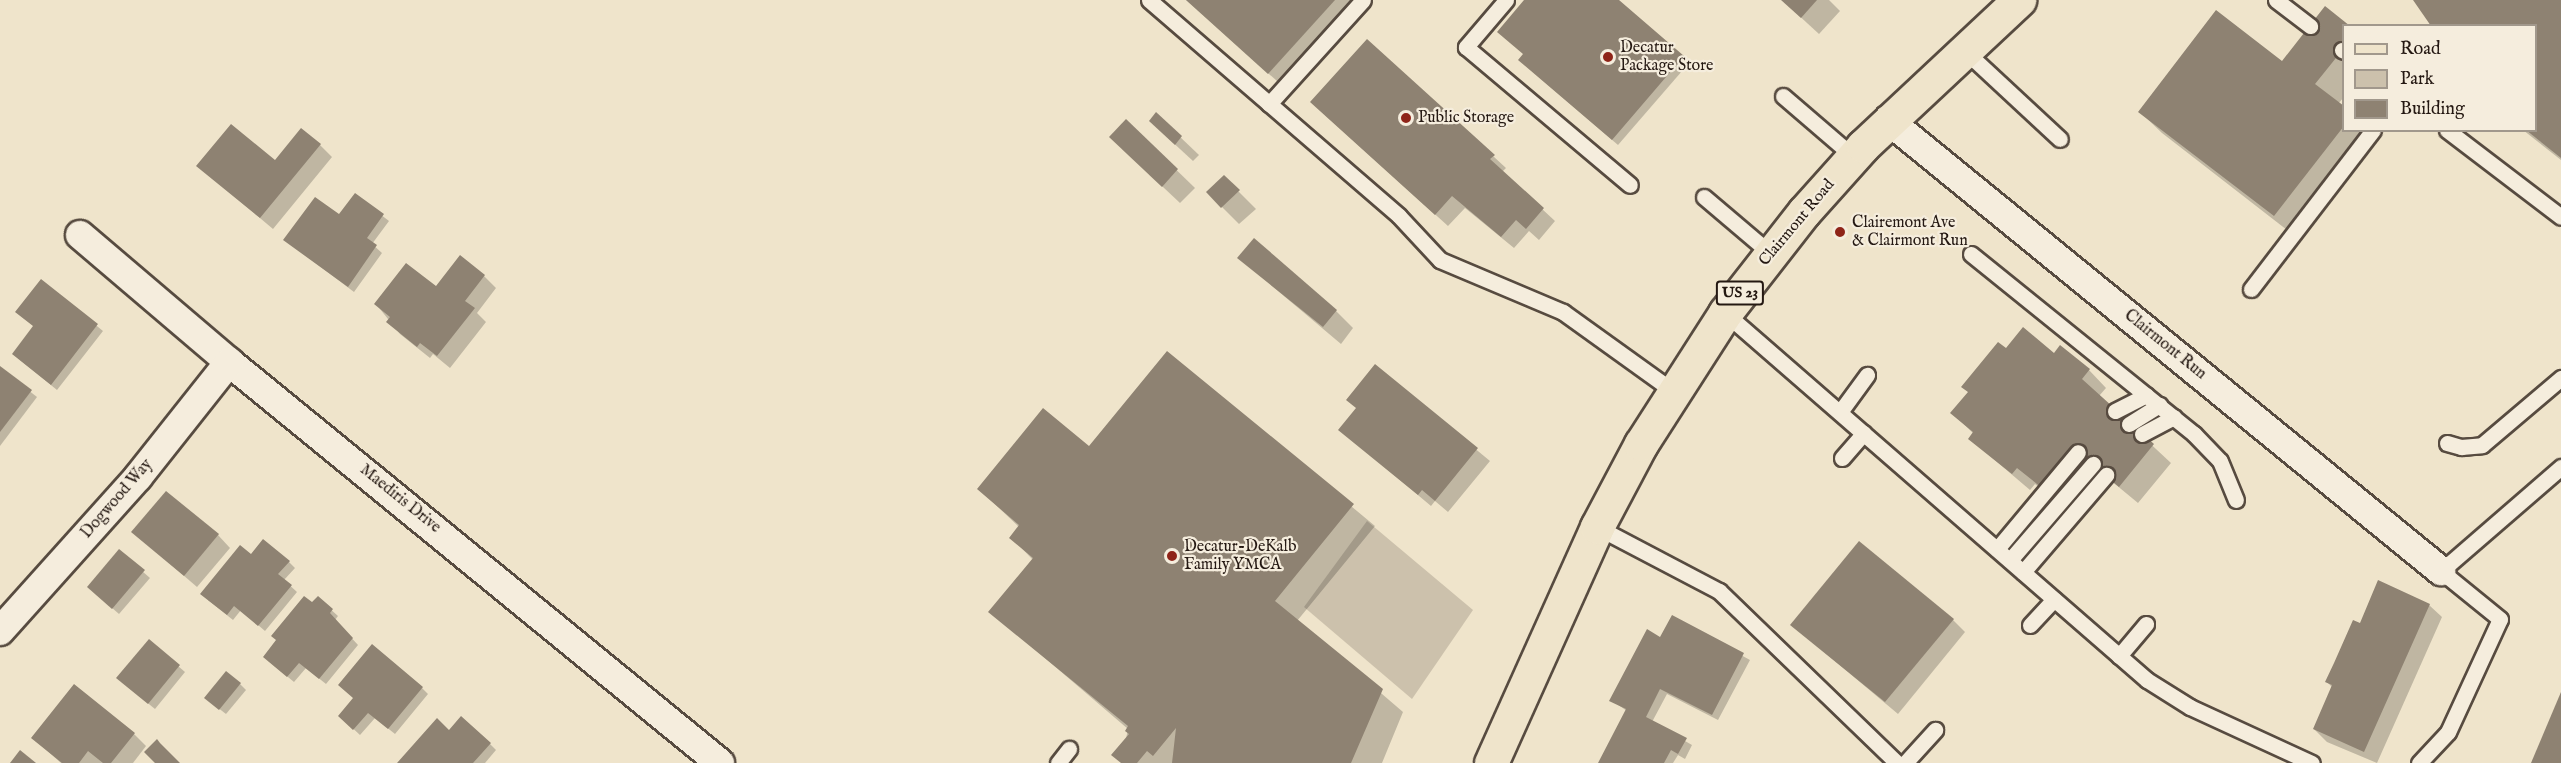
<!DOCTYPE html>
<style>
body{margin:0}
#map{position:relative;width:2561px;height:763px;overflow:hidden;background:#efe4cb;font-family:"IM FELL English",serif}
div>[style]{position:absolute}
.green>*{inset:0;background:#ccc1ac}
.shadow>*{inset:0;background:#0003}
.building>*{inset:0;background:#8e8272}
.roads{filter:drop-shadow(2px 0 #574b40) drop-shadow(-2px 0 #574b40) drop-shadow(0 2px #574b40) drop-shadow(0 -2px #574b40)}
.service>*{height:15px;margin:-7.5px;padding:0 7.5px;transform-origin:7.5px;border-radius:7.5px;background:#f5eddd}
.minor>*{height:28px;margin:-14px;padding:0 14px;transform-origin:14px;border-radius:14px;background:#f5eddd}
.primary>*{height:33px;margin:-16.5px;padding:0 16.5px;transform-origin:16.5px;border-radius:16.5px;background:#efe4cb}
.dots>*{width:16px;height:16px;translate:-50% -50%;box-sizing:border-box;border:3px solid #f5eddd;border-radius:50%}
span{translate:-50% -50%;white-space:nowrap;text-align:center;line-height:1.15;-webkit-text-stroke:4.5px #f5eddd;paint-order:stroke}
.shield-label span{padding:2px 4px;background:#f5eddd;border:2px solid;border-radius:4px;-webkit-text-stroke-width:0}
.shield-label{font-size:15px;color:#241812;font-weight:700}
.poi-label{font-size:16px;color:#241812}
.left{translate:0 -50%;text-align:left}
.street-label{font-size:16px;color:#241812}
.legend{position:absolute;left:2342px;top:24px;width:195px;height:108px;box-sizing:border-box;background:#f5eddd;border:2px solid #a1988c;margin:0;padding:8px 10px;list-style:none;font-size:18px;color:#241812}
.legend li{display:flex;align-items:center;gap:12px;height:30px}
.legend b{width:30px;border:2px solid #a1988c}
</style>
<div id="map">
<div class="green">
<div style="clip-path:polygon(1367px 521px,1473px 610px,1412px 699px,1304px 607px)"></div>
</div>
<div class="shadow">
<div style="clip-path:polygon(1186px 0,1368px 0,1287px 90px)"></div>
<div style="clip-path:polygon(1526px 0,1616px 0,1689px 63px,1618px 145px,1526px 66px)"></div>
<div style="clip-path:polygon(1782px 0,1829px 0,1840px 11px,1819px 34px)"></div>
<div style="clip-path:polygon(2414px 0,2561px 0,2561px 160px,2523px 130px,2536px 130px,2536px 26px)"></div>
<div style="clip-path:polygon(2344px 26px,2344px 97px,2338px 104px,2344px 108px,2344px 130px,2368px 130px,2296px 237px,2162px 133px,2140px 112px,2283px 64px)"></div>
<div style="clip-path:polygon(1156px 114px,1199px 155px,1193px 161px,1168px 138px)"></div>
<div style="clip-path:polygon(1325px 115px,1493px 156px,1506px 168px,1502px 172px,1555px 221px,1539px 240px,1529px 231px,1514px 248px,1465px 208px,1448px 226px)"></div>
<div style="clip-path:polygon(1126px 121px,1195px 188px,1180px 203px,1128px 154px)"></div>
<div style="clip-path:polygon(320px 145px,332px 157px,273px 229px,198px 166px,276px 162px)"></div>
<div style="clip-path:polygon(1224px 177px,1256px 209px,1239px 224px,1222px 207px)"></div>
<div style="clip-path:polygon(355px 195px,389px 221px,372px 244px,382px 253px,354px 292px,285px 240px,340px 216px)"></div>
<div style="clip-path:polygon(1239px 258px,1336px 311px,1353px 328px,1341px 344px)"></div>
<div style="clip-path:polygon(484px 276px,496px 288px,477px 313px,486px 322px,450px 368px,433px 354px,430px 358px,400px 334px,376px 304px)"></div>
<div style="clip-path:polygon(42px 281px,103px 331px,57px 390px,20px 360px,35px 327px)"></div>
<div style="clip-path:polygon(2006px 351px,2054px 356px,2089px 370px,2106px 388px,2099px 396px,2171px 463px,2138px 503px,2092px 465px,2060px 504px,2035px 484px,2030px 490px,1970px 439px,1974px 434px,1952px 413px)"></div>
<div style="clip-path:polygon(1167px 353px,1375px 526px,1297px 621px,1403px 712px,1382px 763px,1121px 763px,1128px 729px,991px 612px,1033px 560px,1011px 537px,1019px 527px,979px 489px,1090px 448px)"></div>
<div style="clip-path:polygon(1375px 366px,1490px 461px,1448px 512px,1435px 501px,1431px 506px,1340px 430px,1357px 409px)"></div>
<div style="clip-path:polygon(0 368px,37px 397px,0 446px)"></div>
<div style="clip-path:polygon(133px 532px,218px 535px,230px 548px,197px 587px)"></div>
<div style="clip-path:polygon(119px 551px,150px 578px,119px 614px,95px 593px)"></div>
<div style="clip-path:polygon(251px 556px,289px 562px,295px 568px,284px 580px,297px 592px,265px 631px,241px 610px,233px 620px,208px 600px)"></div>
<div style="clip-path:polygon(318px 598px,338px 616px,335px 620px,358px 645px,326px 684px,306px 668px,294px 682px,271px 663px)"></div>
<div style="clip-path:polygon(2429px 605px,2442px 617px,2377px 763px,2327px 742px,2314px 729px,2333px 688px,2327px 682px)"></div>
<div style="clip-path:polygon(1672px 617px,1750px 660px,1718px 720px,1667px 694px,1652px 722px,1692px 745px,1685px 759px,1678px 755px,1673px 763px,1599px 763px,1627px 711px,1611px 700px,1661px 639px)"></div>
<div style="clip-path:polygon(1953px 620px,1965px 632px,1898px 714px,1792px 625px)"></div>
<div style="clip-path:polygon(149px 641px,185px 672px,155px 709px,124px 684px)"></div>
<div style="clip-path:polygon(240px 684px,246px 690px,226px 714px,213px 704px)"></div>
<div style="clip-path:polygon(422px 688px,428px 694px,395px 734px,375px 718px,360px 735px,346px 722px)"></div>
<div style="clip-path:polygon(449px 732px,490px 744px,496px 750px,485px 763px,399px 763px)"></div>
<div style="clip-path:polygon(134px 734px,146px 746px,133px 763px,61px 763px,33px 738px)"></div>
</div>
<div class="building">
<div style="clip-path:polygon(1186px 0,1335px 0,1268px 74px)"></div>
<div style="clip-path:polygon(1524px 0,1619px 0,1684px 56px,1612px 140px,1518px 60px,1523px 54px,1497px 32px)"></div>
<div style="clip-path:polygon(1781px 0,1817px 0,1801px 18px)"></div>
<div style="clip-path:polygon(2413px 0,2561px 0,2561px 158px,2526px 130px,2536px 130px,2536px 26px,2431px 26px)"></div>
<div style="clip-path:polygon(2325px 6px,2350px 26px,2344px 26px,2344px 48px,2315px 84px,2344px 106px,2344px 126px,2274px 216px,2138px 112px,2216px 10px,2282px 61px)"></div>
<div style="clip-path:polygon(1367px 39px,1495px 155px,1490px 159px,1544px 208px,1526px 229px,1516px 220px,1501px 237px,1452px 196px,1435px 215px,1310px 102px)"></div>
<div style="clip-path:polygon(1156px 112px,1182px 136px,1175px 145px,1149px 121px)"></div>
<div style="clip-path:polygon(1126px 119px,1178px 169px,1162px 187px,1109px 137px)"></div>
<div style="clip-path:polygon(231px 124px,275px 160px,301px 128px,321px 144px,260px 218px,196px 166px)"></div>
<div style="clip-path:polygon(1224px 175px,1240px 190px,1221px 208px,1206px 192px)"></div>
<div style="clip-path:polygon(355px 193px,384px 214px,367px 238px,377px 245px,348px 287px,283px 240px,315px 197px,339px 214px)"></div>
<div style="clip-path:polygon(1254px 238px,1337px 310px,1323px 327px,1237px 258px)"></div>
<div style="clip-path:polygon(460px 255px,485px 275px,465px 301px,475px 308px,437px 356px,420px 343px,417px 347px,386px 322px,390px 317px,374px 304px,406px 263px,436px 286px)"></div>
<div style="clip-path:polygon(41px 279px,98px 324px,51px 385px,12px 354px,33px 326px,15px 312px)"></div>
<div style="clip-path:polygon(2023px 327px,2054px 353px,2060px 345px,2090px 369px,2082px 379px,2154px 444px,2119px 487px,2073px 449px,2042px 488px,2017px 468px,2012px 474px,1968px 439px,1973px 432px,1950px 413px,1968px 392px,1961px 387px,1998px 342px,2006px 348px)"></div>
<div style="clip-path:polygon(1167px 351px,1354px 504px,1275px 601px,1383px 689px,1351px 763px,1172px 763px,1176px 728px,1153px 756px,1147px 751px,1137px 763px,1121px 763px,1111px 755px,1129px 734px,1125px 731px,1128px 726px,988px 612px,1033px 558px,1009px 538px,1019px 525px,977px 489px,1043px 408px,1089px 446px)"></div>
<div style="clip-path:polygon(1375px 364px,1478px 448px,1435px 501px,1422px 490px,1418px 495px,1338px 430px,1356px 408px,1346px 400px)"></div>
<div style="clip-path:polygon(0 366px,32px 390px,0 432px)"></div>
<div style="clip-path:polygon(166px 491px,219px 534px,184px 576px,131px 532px)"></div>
<div style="clip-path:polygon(263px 539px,290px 561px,278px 574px,292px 585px,258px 626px,234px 606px,227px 615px,200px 594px,240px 545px,251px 554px)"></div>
<div style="clip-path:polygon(1859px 541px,1954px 619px,1885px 702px,1790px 625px)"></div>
<div style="clip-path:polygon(119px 549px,145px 570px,112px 609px,87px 587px)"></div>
<div style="clip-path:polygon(2378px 580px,2430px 604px,2364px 752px,2313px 729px,2332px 685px,2325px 682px,2334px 663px,2353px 620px,2360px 623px)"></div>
<div style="clip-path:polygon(304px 596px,312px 602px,318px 596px,333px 609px,330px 613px,353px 638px,319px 679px,299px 663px,287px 677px,263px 657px,276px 640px,271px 636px)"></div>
<div style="clip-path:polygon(1672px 615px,1744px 653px,1740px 661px,1712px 715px,1660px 689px,1646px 717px,1687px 738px,1678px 754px,1671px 750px,1664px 763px,1598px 763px,1626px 709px,1609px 701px,1647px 629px,1660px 637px)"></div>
<div style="clip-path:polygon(149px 639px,180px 665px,148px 704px,116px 678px)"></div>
<div style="clip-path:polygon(372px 644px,423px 687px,388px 729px,368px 713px,353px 730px,338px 716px,353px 698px,338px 685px)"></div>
<div style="clip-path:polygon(226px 671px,241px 683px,219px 710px,204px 698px)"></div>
<div style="clip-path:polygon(74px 684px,135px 733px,111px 763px,103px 763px,88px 751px,79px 763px,62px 763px,31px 738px)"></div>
<div style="clip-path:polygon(2561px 692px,2561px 763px,2531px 763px,2550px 718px)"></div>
<div style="clip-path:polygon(461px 716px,491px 743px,473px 763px,397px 763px,437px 718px,449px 730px)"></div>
<div style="clip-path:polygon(157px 739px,160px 743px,180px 763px,155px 763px,144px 752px)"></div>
<div style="clip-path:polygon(20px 750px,36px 763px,10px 763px)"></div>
</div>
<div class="roads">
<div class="service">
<div style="left:1149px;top:0;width:330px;rotate:40.8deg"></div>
<div style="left:1399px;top:216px;width:60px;rotate:47deg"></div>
<div style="left:1440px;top:260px;width:134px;rotate:22.9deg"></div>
<div style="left:1563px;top:312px;width:135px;rotate:35.7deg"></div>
<div style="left:1506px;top:0;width:62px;rotate:130.4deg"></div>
<div style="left:1466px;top:47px;width:214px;rotate:40.1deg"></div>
<div style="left:2276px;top:0;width:43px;rotate:37.4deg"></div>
<div style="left:1963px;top:49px;width:132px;rotate:42.9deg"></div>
<div style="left:2342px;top:50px;width:2px;rotate:27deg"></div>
<div style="left:1783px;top:96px;width:94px;rotate:40.7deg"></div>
<div style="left:1269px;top:104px;width:140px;rotate:-47.9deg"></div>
<div style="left:2447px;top:130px;width:143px;rotate:37.3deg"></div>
<div style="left:1704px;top:197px;width:87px;rotate:40.3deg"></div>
<div style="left:1971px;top:254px;width:287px;rotate:38.9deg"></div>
<div style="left:2194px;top:434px;width:37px;rotate:46deg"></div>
<div style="left:2220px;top:461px;width:42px;rotate:67.7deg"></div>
<div style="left:2251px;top:289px;width:200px;rotate:-52.5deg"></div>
<div style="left:1725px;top:313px;width:559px;rotate:41.01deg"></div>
<div style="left:2147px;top:680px;width:51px;rotate:32.1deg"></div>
<div style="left:2190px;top:707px;width:134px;rotate:24.7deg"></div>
<div style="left:2115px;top:411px;width:35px;rotate:-27deg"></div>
<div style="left:1840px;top:412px;width:46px;rotate:-53.9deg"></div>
<div style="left:2129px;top:424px;width:36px;rotate:-32deg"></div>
<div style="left:2142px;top:434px;width:36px;rotate:-28deg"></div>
<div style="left:2447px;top:443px;width:15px;rotate:16deg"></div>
<div style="left:2461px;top:447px;width:21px;rotate:-5deg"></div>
<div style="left:2482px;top:445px;width:104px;rotate:-40.3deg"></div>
<div style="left:1842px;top:458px;width:33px;rotate:-49deg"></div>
<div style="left:1597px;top:527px;width:138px;rotate:27.7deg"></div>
<div style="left:1719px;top:591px;width:248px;rotate:44deg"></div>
<div style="left:1997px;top:549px;width:126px;rotate:-50.1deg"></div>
<div style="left:2010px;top:560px;width:127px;rotate:-49.2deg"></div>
<div style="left:2023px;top:572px;width:128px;rotate:-49.4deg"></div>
<div style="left:2030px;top:625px;width:35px;rotate:-47deg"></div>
<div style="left:2119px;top:656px;width:42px;rotate:-49.8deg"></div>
<div style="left:1058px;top:763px;width:18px;rotate:-52deg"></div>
<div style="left:1905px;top:763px;width:45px;rotate:-47.7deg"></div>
<div style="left:2419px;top:763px;width:42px;rotate:-46.9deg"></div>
<div style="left:2448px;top:732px;width:124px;rotate:-65.3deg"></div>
<div style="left:2500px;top:619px;width:76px;rotate:-140.9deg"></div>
<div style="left:2441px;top:571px;width:159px;rotate:-40.9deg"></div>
</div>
<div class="minor">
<div style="left:1888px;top:120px;width:714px;rotate:39.2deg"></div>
<div style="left:80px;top:235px;width:196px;rotate:40.4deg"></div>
<div style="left:229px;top:362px;width:634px;rotate:39.24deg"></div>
<div style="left:0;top:631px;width:207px;rotate:-48.1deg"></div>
<div style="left:138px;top:477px;width:147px;rotate:-51.6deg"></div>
</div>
<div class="primary">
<div style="left:1491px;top:763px;width:259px;rotate:-65.8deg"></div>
<div style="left:1597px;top:527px;width:94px;rotate:-62.1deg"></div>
<div style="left:1641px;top:444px;width:156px;rotate:-57.3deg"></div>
<div style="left:1725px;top:313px;width:128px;rotate:-52deg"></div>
<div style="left:1804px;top:212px;width:89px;rotate:-48.2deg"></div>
<div style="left:1863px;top:146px;width:214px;rotate:-43.1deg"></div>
</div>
</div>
<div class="dots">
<div style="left:1608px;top:57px;background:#8f2418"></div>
<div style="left:1406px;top:118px;background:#8f2418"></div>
<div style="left:1840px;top:232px;background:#8f2418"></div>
<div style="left:1172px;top:556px;background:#8f2418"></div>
</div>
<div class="shield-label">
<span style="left:1740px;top:293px">US 23</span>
</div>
<div class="poi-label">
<span class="left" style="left:1620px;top:57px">Decatur<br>Package Store</span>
<span class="left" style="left:1418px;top:118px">Public Storage</span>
<span class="left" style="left:1852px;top:232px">Clairemont Ave<br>&amp; Clairmont Run</span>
<span class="left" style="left:1184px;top:556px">Decatur-DeKalb<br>Family YMCA</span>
</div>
<div class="street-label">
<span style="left:1797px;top:223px;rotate:-50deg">Clairmont Road</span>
<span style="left:2165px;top:345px;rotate:39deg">Clairmont Run</span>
<span style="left:117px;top:499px;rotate:-49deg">Dogwood Way</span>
<span style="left:400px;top:499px;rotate:39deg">Maediris Drive</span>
</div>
<ul class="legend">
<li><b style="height:8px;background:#efe4cb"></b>Road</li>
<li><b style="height:16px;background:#ccc1ac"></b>Park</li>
<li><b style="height:16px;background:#8e8272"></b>Building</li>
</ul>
</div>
